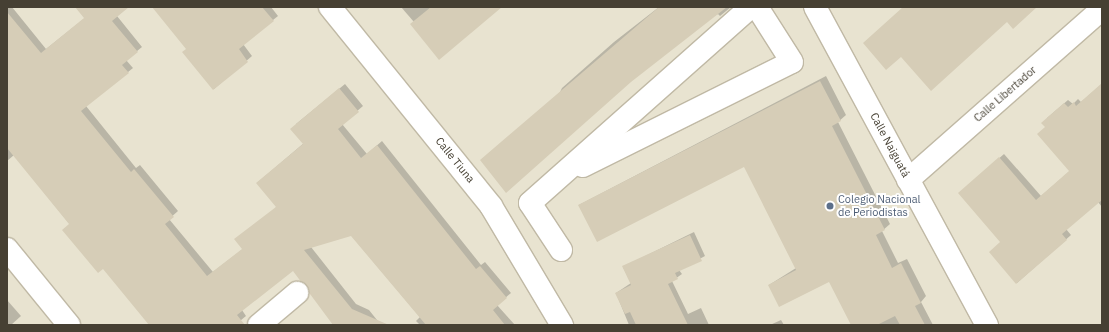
<!DOCTYPE html>
<meta charset="utf-8">
<style>
body{margin:0}
#map{position:relative;width:1109px;height:332px;overflow:hidden;background:#f3f0e3;font-family:"IBM Plex Sans",sans-serif}
div>[style]{position:absolute}
.residential>*{inset:0;background:#e8e3d0}
.shadow>*{inset:0;background:#0003}
.building>*{inset:0;background:#d6cdb7}
.roads{filter:drop-shadow(1px 0 #c0b9a5) drop-shadow(-1px 0 #c0b9a5) drop-shadow(0 1px #c0b9a5) drop-shadow(0 -1px #c0b9a5)}
.minor>*{height:22px;margin:-11px;padding:0 11px;transform-origin:11px;border-radius:11px;background:#fff}
.tertiary>*{height:22px;margin:-11px;padding:0 11px;transform-origin:11px;border-radius:11px;background:#fff}
.dots>*{width:11px;height:11px;translate:-50% -50%;box-sizing:border-box;border:2px solid #fff;border-radius:50%}
span{translate:-50% -50%;white-space:nowrap;text-align:center;line-height:1.15;-webkit-text-stroke:4px #fff;paint-order:stroke}
.street-label{font-size:11px;color:#464033}
.service-label{font-size:11px;color:#4e5e75}
.left{translate:0 -50%;text-align:left}
.frame{position:absolute;inset:0;border:8px solid #464033;pointer-events:none}
</style>
<div id="map">
<div class="residential">
<div style="clip-path:polygon(7px 7px,1102px 7px,1102px 325px,7px 325px)"></div>
</div>
<div class="shadow">
<div style="clip-path:polygon(7px 7px,12px 7px,46px 49px,85px 18px,76px 7px,128px 7px,117px 16px,142px 47px,126px 60px,133px 68px,86px 106px,136px 168px,140px 165px,178px 211px,169px 219px,213px 272px,243px 249px,277px 206px,257px 183px,304px 143px,296px 124px,345px 84px,363px 106px,342px 124px,367px 154px,382px 141px,481px 265px,485px 262px,511px 293px,497px 305px,515px 325px,420px 325px,416px 321px,420px 317px,351px 235px,311px 247px,356px 304px,369px 310px,381px 325px,335px 325px,293px 270px,242px 310px,246px 316px,235px 325px,151px 325px,14px 155px,7px 161px)"></div>
<div style="clip-path:polygon(153px 7px,271px 7px,278px 16px,243px 44px,252px 56px,214px 89px,187px 48px)"></div>
<div style="clip-path:polygon(401px 7px,501px 7px,414px 22px)"></div>
<div style="clip-path:polygon(659px 7px,731px 7px,720px 16px,718px 14px,559px 94px,562px 88px,614px 42px)"></div>
<div style="clip-path:polygon(826px 76px,846px 115px,838px 122px,890px 224px,882px 231px,898px 263px,907px 259px,926px 296px,921px 302px,933px 325px,853px 325px,829px 280px,769px 285px,796px 268px,745px 166px,579px 205px)"></div>
<div style="clip-path:polygon(1102px 84px,1102px 207px,1098px 202px,1066px 229px,1071px 235px,1017px 283px,1002px 241px,964px 189px,1004px 154px,1041px 196px,1070px 171px,1046px 127px,1047px 118px,1068px 100px,1073px 104px,1078px 99px,1081px 102px)"></div>
<div style="clip-path:polygon(694px 232px,705px 256px,679px 270px,682px 274px,672px 281px,688px 314px,701px 308px,709px 325px,629px 325px,616px 293px,631px 283px,623px 267px)"></div>
<div style="clip-path:polygon(7px 300px,21px 316px,11px 325px,7px 325px)"></div>
<div style="clip-path:polygon(781px 320px,784px 325px,770px 325px)"></div>
</div>
<div class="building">
<div style="clip-path:polygon(75px 7px,129px 7px,112px 21px,138px 52px,122px 65px,129px 73px,81px 111px,131px 172px,134px 169px,174px 217px,165px 224px,207px 276px,242px 249px,234px 239px,276px 207px,256px 183px,303px 144px,290px 129px,339px 88px,359px 112px,338px 129px,361px 158px,377px 145px,476px 269px,480px 266px,507px 298px,493px 310px,505px 325px,426px 325px,351px 236px,304px 250px,352px 309px,389px 325px,333px 325px,293px 271px,237px 315px,245px 325px,149px 325px,103px 269px,98px 273px,62px 230px,69px 224px,7px 148px,7px 12px,41px 53px,84px 18px)"></div>
<div style="clip-path:polygon(152px 7px,262px 7px,274px 21px,239px 49px,248px 62px,213px 90px,182px 52px,186px 49px)"></div>
<div style="clip-path:polygon(431px 7px,502px 7px,439px 60px,410px 24px)"></div>
<div style="clip-path:polygon(659px 7px,727px 7px,631px 82px,506px 193px,480px 160px)"></div>
<div style="clip-path:polygon(903px 7px,1037px 7px,1013px 29px,1007px 22px,931px 91px,901px 57px,886px 70px,863px 43px)"></div>
<div style="clip-path:polygon(820px 81px,841px 121px,832px 126px,885px 230px,876px 235px,892px 268px,901px 263px,921px 303px,915px 306px,925px 325px,900px 325px,895px 316px,877px 325px,851px 325px,829px 282px,779px 307px,768px 285px,796px 270px,744px 167px,597px 242px,578px 205px)"></div>
<div style="clip-path:polygon(1102px 83px,1102px 200px,1062px 234px,1067px 240px,1016px 284px,989px 252px,1000px 242px,958px 193px,999px 157px,1036px 200px,1069px 171px,1037px 134px,1045px 127px,1041px 123px,1064px 103px,1068px 107px,1074px 102px,1076px 106px)"></div>
<div style="clip-path:polygon(690px 235px,702px 261px,675px 273px,678px 279px,668px 284px,688px 325px,636px 325px,630px 312px,625px 314px,615px 293px,631px 285px,622px 266px)"></div>
</div>
<div class="roads">
<div class="minor">
<div style="left:330px;top:7px;width:256px;rotate:51deg"></div>
<div style="left:491px;top:206px;width:139px;rotate:59.2deg"></div>
<div style="left:583px;top:166px;width:233px;rotate:-26.5deg"></div>
<div style="left:792px;top:62px;width:65px;rotate:-122.5deg"></div>
<div style="left:908px;top:180px;width:259px;rotate:-41.4deg"></div>
<div style="left:7px;top:249px;width:98px;rotate:50.8deg"></div>
<div style="left:561px;top:250px;width:56px;rotate:-123.4deg"></div>
<div style="left:530px;top:203px;width:295px;rotate:-41.6deg"></div>
<div style="left:259px;top:325px;width:50px;rotate:-40.1deg"></div>
</div>
<div class="tertiary">
<div style="left:815px;top:7px;width:362px;rotate:61.6deg"></div>
</div>
</div>
<div class="dots">
<div style="left:830px;top:206px;background:#5c6f8a"></div>
</div>
<div class="street-label">
<span style="left:1005px;top:94px;rotate:-41deg">Calle Libertador</span>
<span style="left:890px;top:145px;rotate:62deg">Calle Naiguatá</span>
<span style="left:455px;top:160px;rotate:51deg">Calle Tiuna</span>
</div>
<div class="service-label">
<span class="left" style="left:838px;top:206px">Colegio Nacional<br>de Periodistas</span>
</div>
<div class="frame"></div>
</div>
